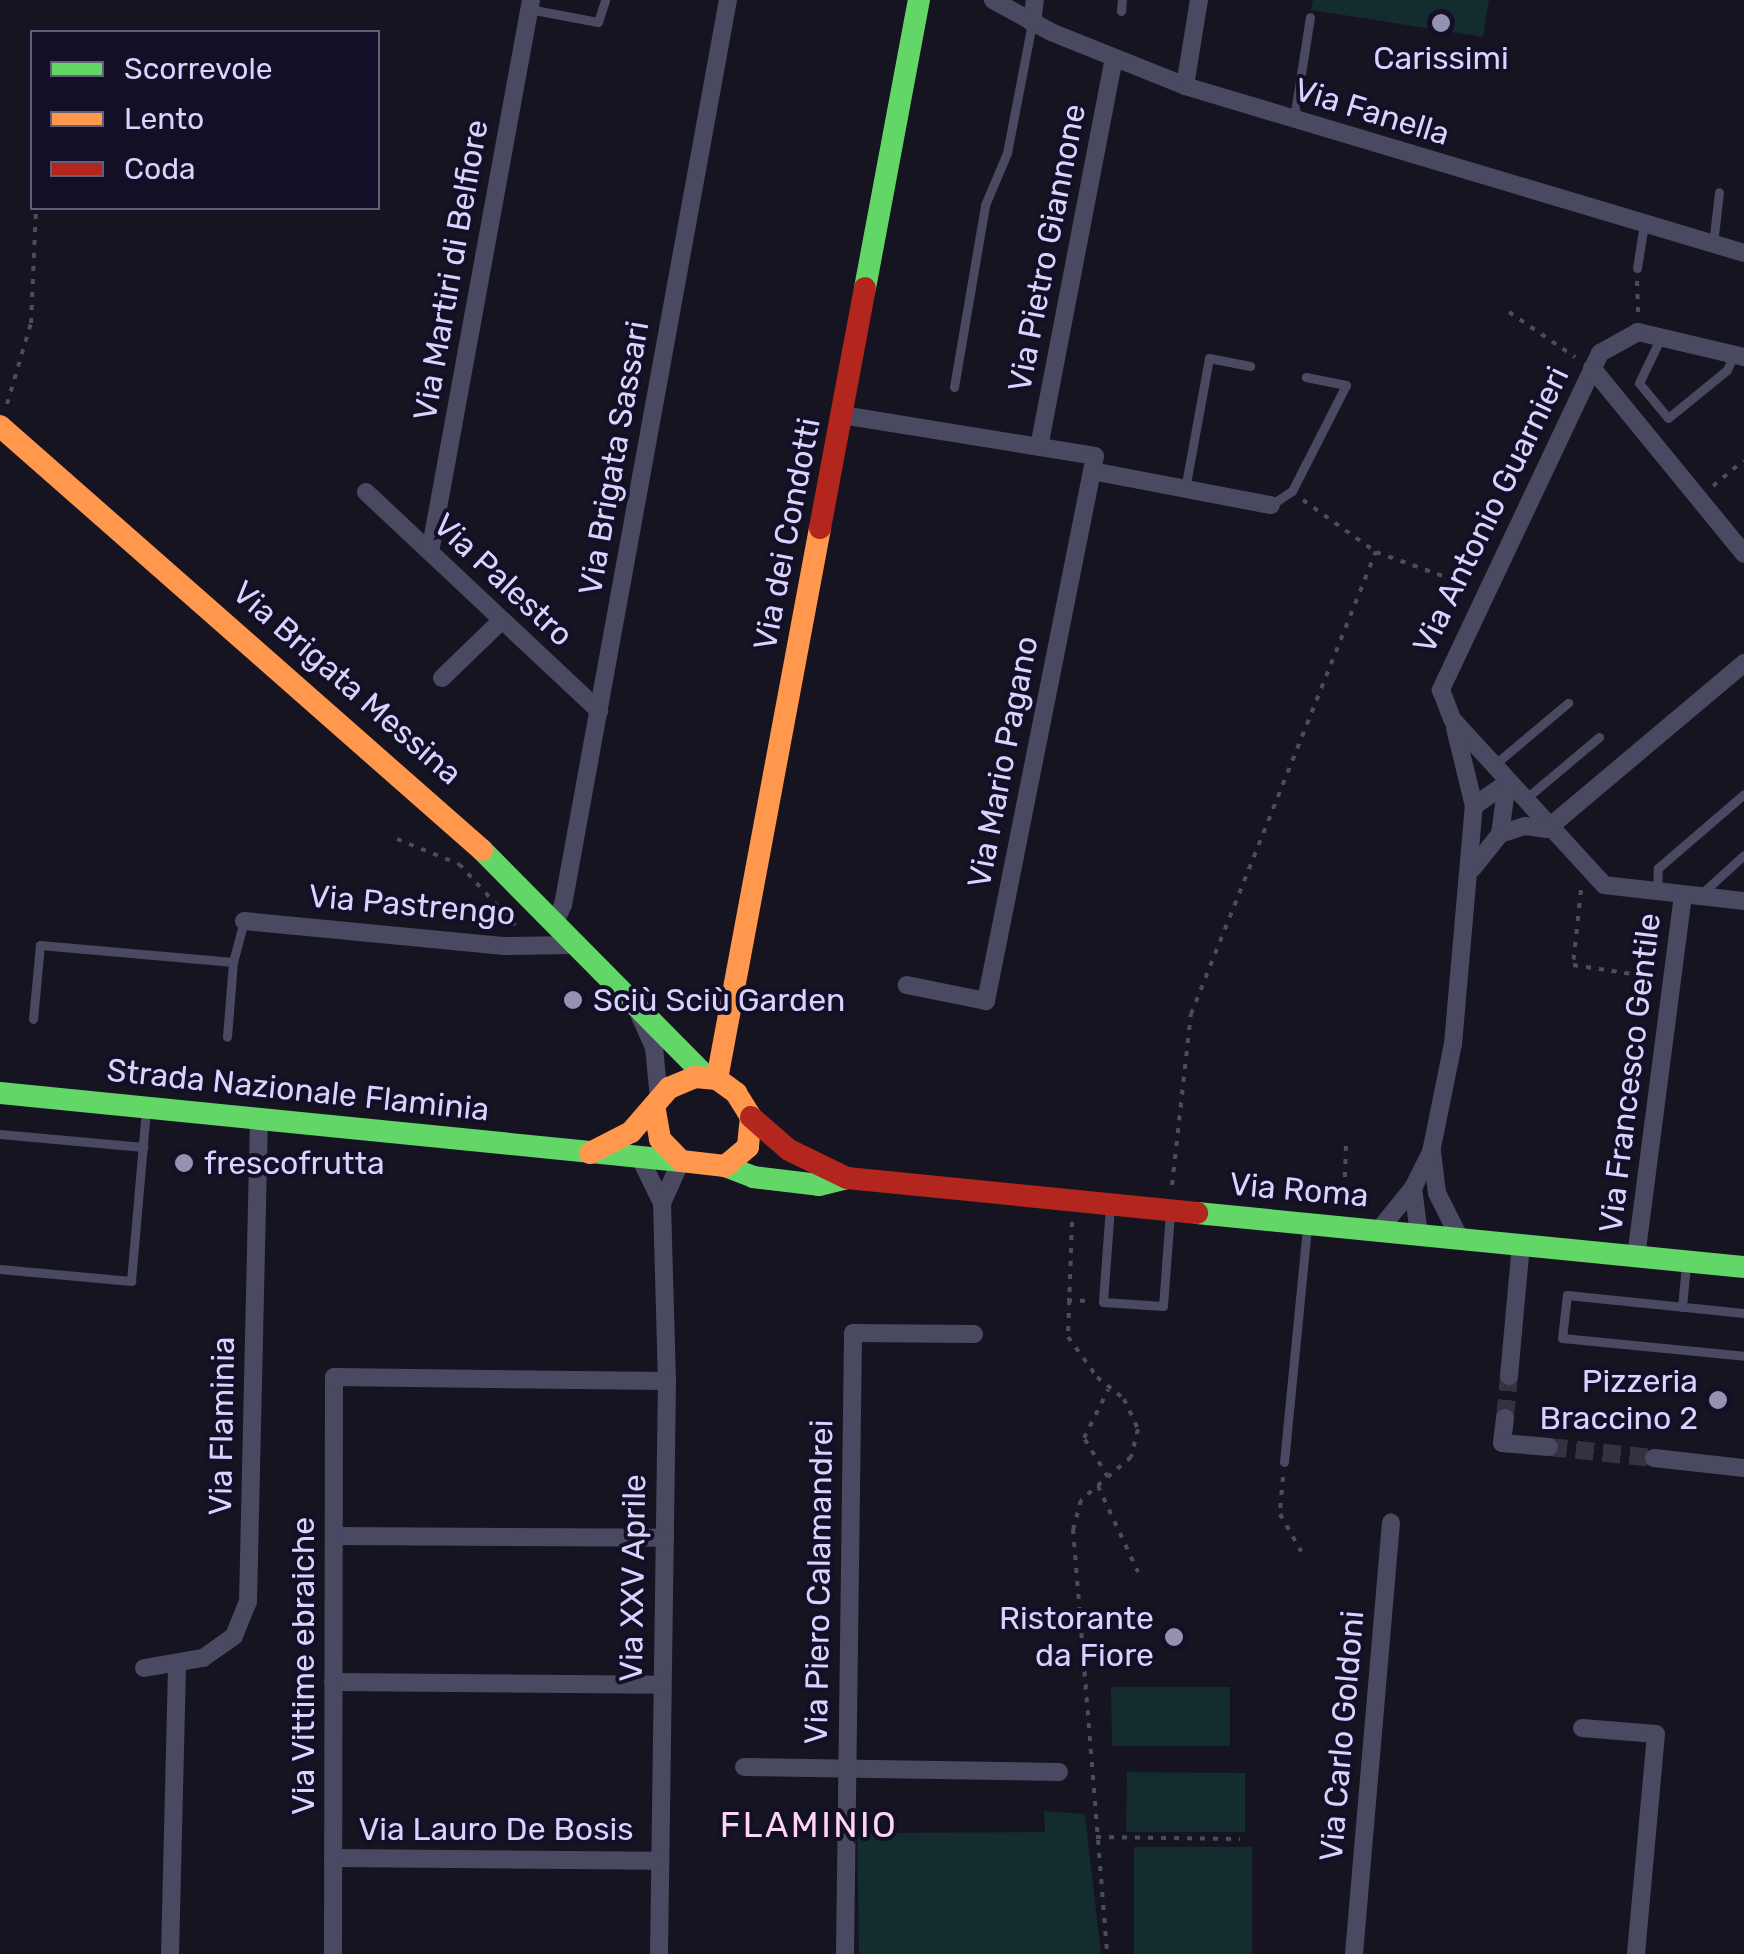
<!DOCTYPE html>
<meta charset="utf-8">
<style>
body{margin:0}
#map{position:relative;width:1744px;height:1954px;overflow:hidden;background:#161421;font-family:Rubik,sans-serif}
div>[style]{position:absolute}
.green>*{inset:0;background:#132c2d}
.street-tunnel>*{height:18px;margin-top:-9px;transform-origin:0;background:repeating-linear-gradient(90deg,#333142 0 18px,transparent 0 27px)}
.path>*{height:4px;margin-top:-2px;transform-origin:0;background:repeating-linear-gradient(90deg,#44505f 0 5px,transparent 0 13px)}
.lane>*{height:9px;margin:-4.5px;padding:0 4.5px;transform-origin:4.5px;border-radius:4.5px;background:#4a4962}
.street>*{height:18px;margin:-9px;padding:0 9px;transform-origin:9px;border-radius:9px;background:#4a4962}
.fast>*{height:22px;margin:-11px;padding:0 11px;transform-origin:11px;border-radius:11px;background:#63d668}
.slow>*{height:22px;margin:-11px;padding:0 11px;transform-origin:11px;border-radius:11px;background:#ff974d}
.jam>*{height:22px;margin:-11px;padding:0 11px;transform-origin:11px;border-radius:11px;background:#b3261e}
.dots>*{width:28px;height:28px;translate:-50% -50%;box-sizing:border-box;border:5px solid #130f26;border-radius:50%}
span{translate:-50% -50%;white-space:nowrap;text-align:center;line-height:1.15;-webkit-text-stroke:8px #130f26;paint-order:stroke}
.poi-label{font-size:32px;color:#d9d4ff}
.left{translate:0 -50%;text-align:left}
.right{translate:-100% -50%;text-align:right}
.street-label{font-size:32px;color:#d9d4ff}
.neighbourhood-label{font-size:35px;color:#ffd6f0;letter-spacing:2.5px}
.legend{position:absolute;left:30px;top:30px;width:350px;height:180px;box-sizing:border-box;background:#130f26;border:2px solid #625e7d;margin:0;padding:12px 18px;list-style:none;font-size:30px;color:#d9d4ff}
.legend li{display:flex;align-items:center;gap:20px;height:50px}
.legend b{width:50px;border:2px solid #625e7d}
</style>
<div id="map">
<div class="green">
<div style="clip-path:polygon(1313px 0,1489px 0,1483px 37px,1311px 10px)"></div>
<div style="clip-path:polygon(1111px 1687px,1230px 1687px,1230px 1746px,1112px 1746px)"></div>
<div style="clip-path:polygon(1127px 1772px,1245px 1773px,1245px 1832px,1126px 1832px)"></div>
<div style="clip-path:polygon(1044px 1811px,1085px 1814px,1101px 1954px,859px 1954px,857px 1833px,1045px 1832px)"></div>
<div style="clip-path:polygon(1134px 1847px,1252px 1847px,1252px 1954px,1134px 1954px)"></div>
</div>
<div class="street-tunnel">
<div style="left:1505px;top:1418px;width:42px;rotate:-84.6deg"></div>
<div style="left:1549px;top:1447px;width:106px;rotate:6deg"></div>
</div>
<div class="path">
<div style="left:1637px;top:281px;width:31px;rotate:88deg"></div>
<div style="left:1509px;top:312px;width:80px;rotate:34.3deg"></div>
<div style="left:7px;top:404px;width:84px;rotate:-73.5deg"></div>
<div style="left:31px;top:323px;width:115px;rotate:-87.5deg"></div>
<div style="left:1713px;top:486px;width:40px;rotate:-40deg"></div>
<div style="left:1303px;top:500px;width:90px;rotate:35.5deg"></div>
<div style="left:1376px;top:552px;width:101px;rotate:19.7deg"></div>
<div style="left:397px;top:839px;width:67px;rotate:22deg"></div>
<div style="left:459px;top:864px;width:87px;rotate:47.3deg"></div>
<div style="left:1581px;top:890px;width:75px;rotate:96.1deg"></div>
<div style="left:1573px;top:965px;width:80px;rotate:8.6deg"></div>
<div style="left:1172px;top:1185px;width:172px;rotate:-83.7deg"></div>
<div style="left:1191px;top:1014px;width:498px;rotate:-68.2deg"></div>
<div style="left:1344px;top:1203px;width:60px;rotate:-88.1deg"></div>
<div style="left:1072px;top:1222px;width:115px;rotate:92deg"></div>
<div style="left:1068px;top:1337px;width:49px;rotate:54.1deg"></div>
<div style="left:1097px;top:1377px;width:35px;rotate:39deg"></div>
<div style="left:1124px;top:1399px;width:33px;rotate:65deg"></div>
<div style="left:1138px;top:1429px;width:29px;rotate:104deg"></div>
<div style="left:1131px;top:1457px;width:66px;rotate:139.3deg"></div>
<div style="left:1081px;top:1500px;width:30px;rotate:105deg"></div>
<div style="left:1073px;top:1529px;width:426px;rotate:85.4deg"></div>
<div style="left:1067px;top:1300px;width:20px;rotate:3deg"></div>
<div style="left:1108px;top:1477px;width:46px;rotate:-121.6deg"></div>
<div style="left:1084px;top:1438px;width:54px;rotate:-63.4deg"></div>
<div style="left:1283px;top:1477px;width:37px;rotate:95deg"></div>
<div style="left:1280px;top:1514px;width:43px;rotate:60.4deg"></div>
<div style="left:1098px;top:1486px;width:95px;rotate:65.1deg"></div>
<div style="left:1096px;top:1837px;width:144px;rotate:0.8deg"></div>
</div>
<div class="lane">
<div style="left:529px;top:9px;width:70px;rotate:10.7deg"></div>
<div style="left:598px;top:22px;width:23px;rotate:-72deg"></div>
<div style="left:1121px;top:11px;width:11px;rotate:-85deg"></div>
<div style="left:1294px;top:118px;width:102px;rotate:-81deg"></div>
<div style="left:1713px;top:244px;width:52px;rotate:-83.4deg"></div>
<div style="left:1637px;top:268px;width:45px;rotate:-81deg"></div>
<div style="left:1661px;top:337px;width:51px;rotate:115.6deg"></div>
<div style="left:1639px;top:383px;width:45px;rotate:50.4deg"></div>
<div style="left:1668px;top:418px;width:76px;rotate:-39.1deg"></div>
<div style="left:1727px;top:370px;width:17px;rotate:-66deg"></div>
<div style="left:954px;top:387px;width:185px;rotate:-80.3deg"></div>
<div style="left:985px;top:205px;width:56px;rotate:-67.1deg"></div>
<div style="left:1007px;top:153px;width:132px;rotate:-79.1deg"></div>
<div style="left:1185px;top:489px;width:133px;rotate:-79.6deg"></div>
<div style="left:1209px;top:358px;width:42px;rotate:11deg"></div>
<div style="left:1271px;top:505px;width:25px;rotate:-34deg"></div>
<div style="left:1292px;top:491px;width:119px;rotate:-63deg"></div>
<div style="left:1346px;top:385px;width:41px;rotate:-168.7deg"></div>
<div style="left:1494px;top:765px;width:97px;rotate:-40deg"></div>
<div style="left:1524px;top:800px;width:98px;rotate:-40deg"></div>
<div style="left:1657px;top:892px;width:24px;rotate:-88deg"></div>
<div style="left:1658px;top:868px;width:113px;rotate:-40.7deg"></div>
<div style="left:1700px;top:895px;width:59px;rotate:-42.3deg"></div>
<div style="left:233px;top:962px;width:42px;rotate:-75deg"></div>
<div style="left:33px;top:1019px;width:74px;rotate:-84.6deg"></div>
<div style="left:40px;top:945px;width:194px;rotate:5deg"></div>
<div style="left:233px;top:962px;width:75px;rotate:94.6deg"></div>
<div style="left:0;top:1134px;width:144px;rotate:5.2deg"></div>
<div style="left:1110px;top:1206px;width:96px;rotate:94.2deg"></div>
<div style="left:1103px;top:1302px;width:60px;rotate:3.8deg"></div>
<div style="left:1163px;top:1306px;width:93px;rotate:-85.7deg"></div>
<div style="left:0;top:1269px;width:132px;rotate:5.2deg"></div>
<div style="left:131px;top:1281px;width:173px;rotate:-85deg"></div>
<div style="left:1682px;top:1307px;width:42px;rotate:-84.6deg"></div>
<div style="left:1744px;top:1313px;width:178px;rotate:-174.2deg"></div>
<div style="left:1567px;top:1295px;width:43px;rotate:96.6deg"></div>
<div style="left:1562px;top:1338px;width:183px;rotate:5.6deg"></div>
<div style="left:1284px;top:1462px;width:237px;rotate:-84.4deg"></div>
</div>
<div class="street">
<div style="left:993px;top:0;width:66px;rotate:28.9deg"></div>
<div style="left:1051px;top:32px;width:144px;rotate:21.9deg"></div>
<div style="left:1185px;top:86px;width:583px;rotate:16.63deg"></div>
<div style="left:1032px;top:23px;width:23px;rotate:-83deg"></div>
<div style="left:1185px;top:86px;width:87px;rotate:-80.8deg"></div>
<div style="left:1744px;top:357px;width:109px;rotate:-166.7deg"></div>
<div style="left:1638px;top:332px;width:43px;rotate:151.1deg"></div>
<div style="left:1600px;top:353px;width:373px;rotate:115.3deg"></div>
<div style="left:1441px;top:690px;width:31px;rotate:69deg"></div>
<div style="left:1452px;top:719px;width:225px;rotate:47.5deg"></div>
<div style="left:1604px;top:885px;width:141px;rotate:6.5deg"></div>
<div style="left:1592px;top:368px;width:240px;rotate:50.7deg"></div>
<div style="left:842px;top:415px;width:256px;rotate:9.2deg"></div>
<div style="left:1095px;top:456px;width:556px;rotate:101.31deg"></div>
<div style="left:986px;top:1001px;width:81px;rotate:-168.6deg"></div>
<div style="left:1039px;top:447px;width:395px;rotate:-79.1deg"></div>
<div style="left:1092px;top:471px;width:182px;rotate:10.8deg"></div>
<div style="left:366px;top:492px;width:320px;rotate:43.2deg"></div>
<div style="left:430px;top:552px;width:561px;rotate:-79.63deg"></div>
<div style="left:442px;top:678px;width:83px;rotate:-44deg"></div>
<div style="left:1474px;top:806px;width:40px;rotate:-34.9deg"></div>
<div style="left:1547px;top:829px;width:258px;rotate:-40.1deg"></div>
<div style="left:1500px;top:834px;width:51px;rotate:-82.2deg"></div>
<div style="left:1473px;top:868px;width:43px;rotate:-51.5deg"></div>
<div style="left:1500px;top:834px;width:26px;rotate:-18deg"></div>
<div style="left:1525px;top:826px;width:22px;rotate:8deg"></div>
<div style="left:244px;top:921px;width:262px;rotate:5.5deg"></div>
<div style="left:505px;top:946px;width:71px;rotate:-0.8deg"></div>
<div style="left:554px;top:924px;width:21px;rotate:-65deg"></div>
<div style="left:563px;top:905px;width:920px;rotate:-79.67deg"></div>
<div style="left:640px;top:1016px;width:34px;rotate:66deg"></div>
<div style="left:654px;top:1047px;width:52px;rotate:84.5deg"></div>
<div style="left:1432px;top:1152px;width:41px;rotate:83deg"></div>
<div style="left:1437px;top:1193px;width:51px;rotate:63.4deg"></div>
<div style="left:642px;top:1162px;width:46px;rotate:64deg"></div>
<div style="left:662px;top:1203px;width:178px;rotate:88.4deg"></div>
<div style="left:667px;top:1381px;width:573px;rotate:90.8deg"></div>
<div style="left:1413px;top:1188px;width:46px;rotate:82.6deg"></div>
<div style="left:662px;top:1203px;width:46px;rotate:-65.7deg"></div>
<div style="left:1379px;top:1230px;width:54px;rotate:-51deg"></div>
<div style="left:1413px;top:1188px;width:40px;rotate:-63.4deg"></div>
<div style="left:1431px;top:1152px;width:110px;rotate:-78.5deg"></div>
<div style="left:1453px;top:1044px;width:239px;rotate:-85deg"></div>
<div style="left:1474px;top:806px;width:80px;rotate:-103.7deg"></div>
<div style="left:1636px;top:1257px;width:364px;rotate:-82.6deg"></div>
<div style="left:1509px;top:1376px;width:133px;rotate:-84.8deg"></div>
<div style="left:1505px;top:1418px;width:25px;rotate:97deg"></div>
<div style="left:1502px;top:1443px;width:47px;rotate:4.9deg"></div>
<div style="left:1654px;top:1458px;width:91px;rotate:6.3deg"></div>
<div style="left:334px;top:1536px;width:331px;rotate:0.3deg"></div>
<div style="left:144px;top:1668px;width:60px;rotate:-9.6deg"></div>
<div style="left:203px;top:1658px;width:38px;rotate:-35deg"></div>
<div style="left:234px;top:1636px;width:37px;rotate:-68deg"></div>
<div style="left:248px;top:1602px;width:485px;rotate:-88.7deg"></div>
<div style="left:333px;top:1682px;width:328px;rotate:0.5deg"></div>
<div style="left:1582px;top:1728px;width:74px;rotate:4.6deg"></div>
<div style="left:1656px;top:1734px;width:221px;rotate:95.2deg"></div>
<div style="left:744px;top:1767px;width:315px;rotate:0.9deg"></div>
<div style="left:333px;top:1858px;width:326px;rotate:0.5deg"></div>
<div style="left:170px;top:1954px;width:291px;rotate:-88.6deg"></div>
<div style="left:333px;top:1954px;width:577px;rotate:-89.9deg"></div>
<div style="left:334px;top:1377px;width:333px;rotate:0.7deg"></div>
<div style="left:845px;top:1954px;width:621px;rotate:-89.26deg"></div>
<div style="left:853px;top:1333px;width:121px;rotate:0.5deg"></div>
<div style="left:1354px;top:1954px;width:433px;rotate:-85.1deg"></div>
</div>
<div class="fast">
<div style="left:865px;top:288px;width:293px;rotate:-79.4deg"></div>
<div style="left:482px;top:850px;width:320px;rotate:45.3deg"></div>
<div style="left:0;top:1093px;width:684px;rotate:5.7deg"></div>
<div style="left:725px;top:1166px;width:30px;rotate:21deg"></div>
<div style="left:753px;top:1177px;width:66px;rotate:6.9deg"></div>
<div style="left:819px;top:1185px;width:29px;rotate:-14deg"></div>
<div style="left:1197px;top:1213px;width:550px;rotate:5.64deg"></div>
</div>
<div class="slow">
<div style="left:0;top:426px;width:642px;rotate:41.34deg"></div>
<div style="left:717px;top:1079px;width:561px;rotate:-79.41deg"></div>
<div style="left:590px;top:1153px;width:46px;rotate:-27.1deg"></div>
<div style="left:631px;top:1132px;width:58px;rotate:-49.2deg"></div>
<div style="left:669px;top:1088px;width:28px;rotate:-23deg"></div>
<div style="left:695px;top:1077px;width:22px;rotate:5deg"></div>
<div style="left:717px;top:1079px;width:24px;rotate:36deg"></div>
<div style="left:736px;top:1093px;width:28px;rotate:58deg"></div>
<div style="left:751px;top:1117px;width:30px;rotate:96deg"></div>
<div style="left:748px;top:1147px;width:30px;rotate:140deg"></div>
<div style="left:725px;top:1166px;width:44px;rotate:-173.5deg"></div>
<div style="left:681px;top:1161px;width:30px;rotate:-134deg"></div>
<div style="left:660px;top:1139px;width:29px;rotate:-100deg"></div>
</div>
<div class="jam">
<div style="left:820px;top:528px;width:244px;rotate:-79.4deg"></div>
<div style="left:751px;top:1117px;width:50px;rotate:41deg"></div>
<div style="left:789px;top:1150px;width:64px;rotate:25.8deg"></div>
<div style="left:847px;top:1178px;width:352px;rotate:5.7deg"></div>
</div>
<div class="dots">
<div style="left:1441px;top:23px;background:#9591b1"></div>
<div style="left:573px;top:1000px;background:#9591b1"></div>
<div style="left:184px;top:1163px;background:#9591b1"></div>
<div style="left:1718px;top:1400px;background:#9591b1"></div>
<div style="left:1174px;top:1637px;background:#9591b1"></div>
</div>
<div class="poi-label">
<span style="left:1441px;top:58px">Carissimi</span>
<span class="left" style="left:593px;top:1000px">Sciù Sciù Garden</span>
<span class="left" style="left:204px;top:1163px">frescofrutta</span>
<span class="right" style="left:1698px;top:1400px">Pizzeria<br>Braccino 2</span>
<span class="right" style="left:1154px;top:1637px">Ristorante<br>da Fiore</span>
</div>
<div class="street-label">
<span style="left:1372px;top:112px;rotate:17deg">Via Fanella</span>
<span style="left:1047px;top:248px;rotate:-79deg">Via Pietro Giannone</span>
<span style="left:451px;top:270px;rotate:-80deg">Via Martiri di Belfiore</span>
<span style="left:614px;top:458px;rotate:-80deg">Via Brigata Sassari</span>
<span style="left:1491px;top:510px;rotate:-64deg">Via Antonio Guarnieri</span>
<span style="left:787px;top:534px;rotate:-79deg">Via dei Condotti</span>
<span style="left:503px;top:580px;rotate:43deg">Via Palestro</span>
<span style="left:347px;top:683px;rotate:41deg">Via Brigata Messina</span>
<span style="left:1003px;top:762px;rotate:-79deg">Via Mario Pagano</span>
<span style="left:412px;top:905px;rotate:5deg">Via Pastrengo</span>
<span style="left:1630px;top:1073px;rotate:-83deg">Via Francesco Gentile</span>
<span style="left:298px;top:1090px;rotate:6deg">Strada Nazionale Flaminia</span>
<span style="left:1299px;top:1190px;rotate:5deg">Via Roma</span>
<span style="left:222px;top:1426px;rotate:-89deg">Via Flaminia</span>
<span style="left:633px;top:1578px;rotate:-89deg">Via XXV Aprile</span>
<span style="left:819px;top:1582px;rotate:-89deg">Via Piero Calamandrei</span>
<span style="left:303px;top:1666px;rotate:-90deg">Via Vittime ebraiche</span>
<span style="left:1342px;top:1736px;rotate:-85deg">Via Carlo Goldoni</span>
<span style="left:496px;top:1829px">Via Lauro De Bosis</span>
</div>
<div class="neighbourhood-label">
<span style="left:809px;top:1825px">FLAMINIO</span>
</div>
<ul class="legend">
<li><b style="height:12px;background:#63d668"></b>Scorrevole</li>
<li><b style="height:12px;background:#ff974d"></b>Lento</li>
<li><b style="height:12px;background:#b3261e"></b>Coda</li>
</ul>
</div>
